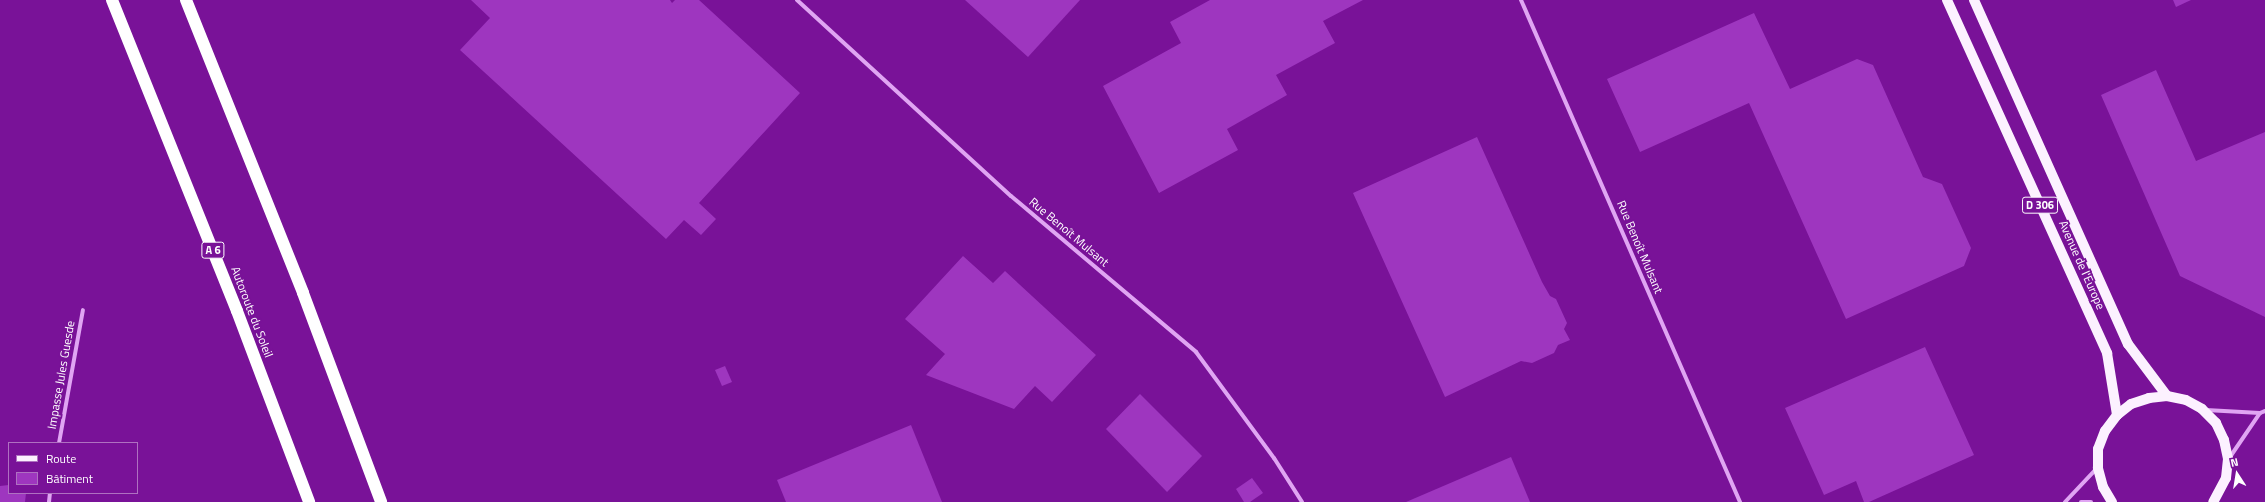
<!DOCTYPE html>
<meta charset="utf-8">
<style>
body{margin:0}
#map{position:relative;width:2265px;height:502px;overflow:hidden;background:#791298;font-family:"Titillium Web",sans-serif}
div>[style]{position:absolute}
.building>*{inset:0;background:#9e36bf}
.minor>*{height:4px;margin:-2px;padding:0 2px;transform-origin:2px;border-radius:2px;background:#e0a5f3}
.primary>*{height:10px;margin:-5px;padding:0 5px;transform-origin:5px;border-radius:5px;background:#fcf1ff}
.motorway>*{height:12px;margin:-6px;padding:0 6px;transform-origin:6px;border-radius:6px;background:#fff}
span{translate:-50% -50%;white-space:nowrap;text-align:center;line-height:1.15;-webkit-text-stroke:3.5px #791298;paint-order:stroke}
.shield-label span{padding:1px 3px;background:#791298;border:1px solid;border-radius:3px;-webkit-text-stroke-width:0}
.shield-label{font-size:11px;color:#fff;font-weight:700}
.street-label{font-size:12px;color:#fff}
.legend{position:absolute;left:8px;top:442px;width:130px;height:52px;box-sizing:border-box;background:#791298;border:1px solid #af71c1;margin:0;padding:5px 7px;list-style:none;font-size:12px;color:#fff}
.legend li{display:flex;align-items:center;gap:8px;height:20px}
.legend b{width:20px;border:1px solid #af71c1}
.north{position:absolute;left:2217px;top:454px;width:40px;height:40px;-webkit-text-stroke:3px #791298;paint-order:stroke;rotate:348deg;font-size:11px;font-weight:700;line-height:16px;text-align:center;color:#fff}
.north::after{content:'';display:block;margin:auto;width:14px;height:18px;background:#fff;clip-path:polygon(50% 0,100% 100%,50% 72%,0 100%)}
</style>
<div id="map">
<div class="building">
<div style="clip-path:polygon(471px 0,670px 0,672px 3px,675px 0,699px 0,800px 93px,699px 203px,716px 219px,701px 235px,684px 220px,666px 239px,460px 50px,490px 18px)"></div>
<div style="clip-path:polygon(965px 0,1080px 0,1028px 57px)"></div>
<div style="clip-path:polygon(1210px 0,1363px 0,1323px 21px,1335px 43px,1276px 75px,1287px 95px,1227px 129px,1238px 150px,1159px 193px,1103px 86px,1181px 43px,1170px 22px)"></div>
<div style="clip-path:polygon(2173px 0,2191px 0,2176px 7px)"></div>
<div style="clip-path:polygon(1754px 13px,1790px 89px,1857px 59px,1873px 65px,1923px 177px,1942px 184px,1971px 248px,1964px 266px,1846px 319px,1749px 103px,1640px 152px,1607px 79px)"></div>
<div style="clip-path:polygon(2156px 70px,2196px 161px,2265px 132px,2265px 317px,2180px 276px,2101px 95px)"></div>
<div style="clip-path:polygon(1477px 137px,1542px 282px,1550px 296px,1556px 299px,1567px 323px,1564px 329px,1570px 340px,1558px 345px,1554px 353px,1532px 363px,1521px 361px,1445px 397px,1353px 193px)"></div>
<div style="clip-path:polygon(963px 256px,993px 283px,1005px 271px,1096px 355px,1052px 402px,1035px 386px,1014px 409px,926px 375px,945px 354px,905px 319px)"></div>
<div style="clip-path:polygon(1925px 347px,1974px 455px,1869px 502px,1864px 502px,1856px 481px,1824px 495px,1785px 408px)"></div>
<div style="clip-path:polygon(725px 366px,732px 382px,722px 386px,715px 370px)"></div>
<div style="clip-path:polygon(1140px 394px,1202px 456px,1167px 492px,1106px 429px)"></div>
<div style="clip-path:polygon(911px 425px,942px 502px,786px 502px,777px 480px)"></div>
<div style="clip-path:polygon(1511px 457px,1530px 502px,1406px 502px)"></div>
<div style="clip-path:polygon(1252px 478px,1263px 493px,1250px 502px,1244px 502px,1236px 489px)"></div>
<div style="clip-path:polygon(9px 485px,9px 493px,26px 493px,25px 502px,0 502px,0 486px)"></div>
</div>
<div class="minor">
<div style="left:797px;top:0;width:290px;rotate:42.5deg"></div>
<div style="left:1011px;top:196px;width:242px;rotate:40.1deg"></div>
<div style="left:1196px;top:352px;width:132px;rotate:53.7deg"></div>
<div style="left:1274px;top:458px;width:52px;rotate:57.5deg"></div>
<div style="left:1521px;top:0;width:548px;rotate:66.43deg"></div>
<div style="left:2206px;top:410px;width:54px;rotate:3.2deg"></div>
<div style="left:2260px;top:413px;width:5px;rotate:-22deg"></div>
<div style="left:59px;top:443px;width:135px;rotate:-79.8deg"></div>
<div style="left:2230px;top:457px;width:53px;rotate:-55.7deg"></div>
<div style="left:49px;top:502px;width:9px;rotate:-84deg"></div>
<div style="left:2065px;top:502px;width:47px;rotate:-46.7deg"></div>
<div style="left:2081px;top:502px;width:10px"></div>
</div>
<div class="primary">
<div style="left:1947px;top:0;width:388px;rotate:65.6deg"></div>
<div style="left:2107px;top:353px;width:63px;rotate:80.8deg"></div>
<div style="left:1974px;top:0;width:377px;rotate:65.9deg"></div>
<div style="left:2128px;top:344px;width:65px;rotate:53.1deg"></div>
<div style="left:2112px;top:502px;width:17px;rotate:-121deg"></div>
<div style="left:2103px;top:487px;width:20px;rotate:-105deg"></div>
<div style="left:2098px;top:468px;width:19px;rotate:-90deg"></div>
<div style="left:2098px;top:449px;width:19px;rotate:-69deg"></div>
<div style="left:2105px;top:431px;width:20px;rotate:-53deg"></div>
<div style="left:2117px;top:415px;width:18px;rotate:-38deg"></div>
<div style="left:2131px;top:404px;width:19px;rotate:-18deg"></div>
<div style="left:2149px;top:398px;width:18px;rotate:-6deg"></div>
<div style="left:2167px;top:396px;width:19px;rotate:12deg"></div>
<div style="left:2186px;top:400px;width:18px;rotate:29deg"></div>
<div style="left:2202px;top:409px;width:20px;rotate:45deg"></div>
<div style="left:2216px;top:423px;width:19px;rotate:65deg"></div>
<div style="left:2224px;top:440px;width:19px;rotate:78deg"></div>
<div style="left:2228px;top:459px;width:19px;rotate:96deg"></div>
<div style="left:2226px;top:478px;width:27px;rotate:118deg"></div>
</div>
<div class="motorway">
<div style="left:112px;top:0;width:335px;rotate:68.1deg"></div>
<div style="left:237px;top:311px;width:204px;rotate:69.3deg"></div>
<div style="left:186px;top:0;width:315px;rotate:68.2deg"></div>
<div style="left:303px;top:293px;width:223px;rotate:69.5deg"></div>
</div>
<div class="shield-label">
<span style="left:2040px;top:205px">D 306</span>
<span style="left:213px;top:250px">A 6</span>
</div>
<div class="street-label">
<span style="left:1069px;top:232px;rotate:40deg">Rue Benoît Mulsant</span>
<span style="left:1640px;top:247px;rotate:67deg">Rue Benoît Mulsant</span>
<span style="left:2082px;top:265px;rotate:66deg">Avenue de l'Europe</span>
<span style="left:252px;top:312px;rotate:69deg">Autoroute du Soleil</span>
<span style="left:61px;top:375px;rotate:-80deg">Impasse Jules Guesde</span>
</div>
<ul class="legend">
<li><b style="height:5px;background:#fcf1ff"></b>Route</li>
<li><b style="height:11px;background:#9e36bf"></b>Bâtiment</li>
</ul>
<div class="north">N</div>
</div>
